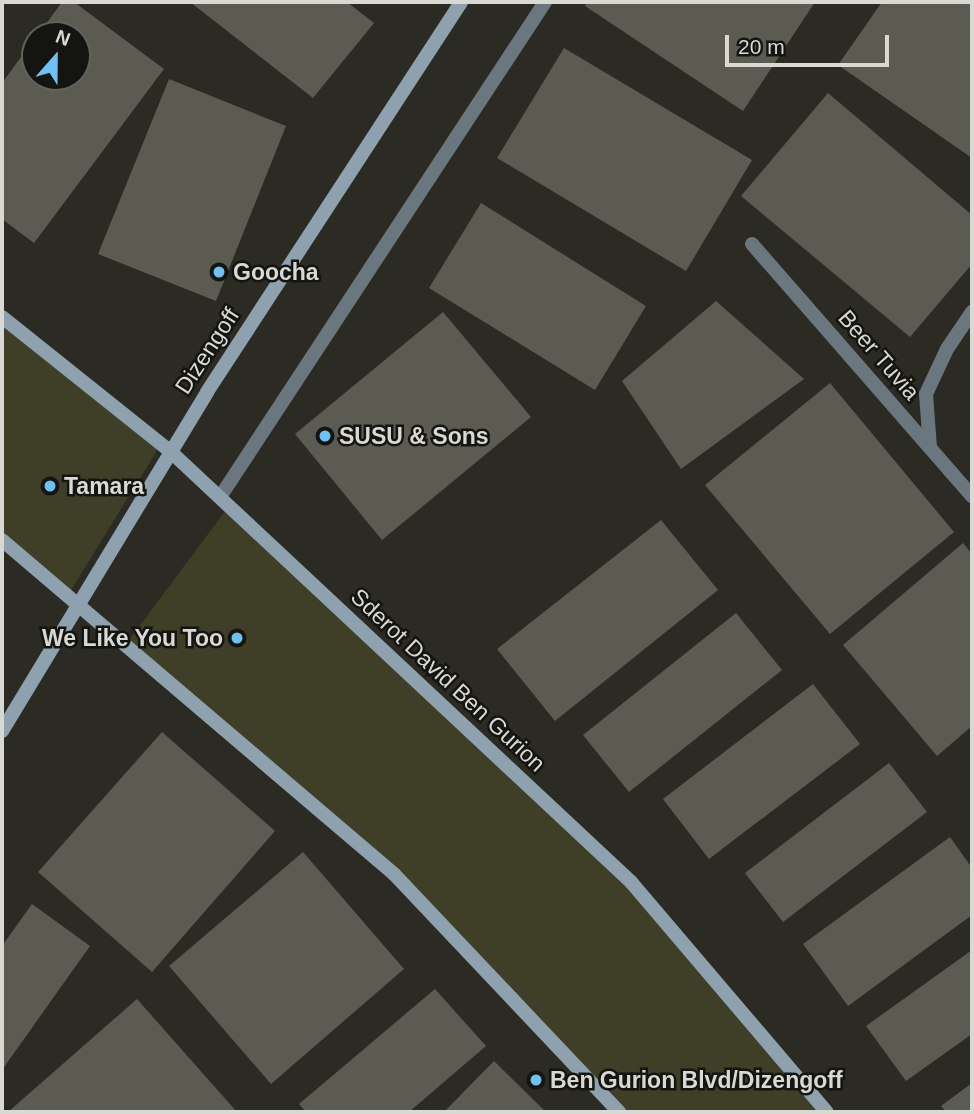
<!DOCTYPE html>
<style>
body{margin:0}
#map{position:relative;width:974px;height:1114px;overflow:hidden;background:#2b2b23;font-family:Helvetica,sans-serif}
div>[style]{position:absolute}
.green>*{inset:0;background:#3f3f28}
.building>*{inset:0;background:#5b5b52}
.lane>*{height:14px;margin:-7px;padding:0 7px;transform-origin:7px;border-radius:7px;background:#6a777e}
.street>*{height:14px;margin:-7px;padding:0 7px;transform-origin:7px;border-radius:7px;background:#6a777e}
.secondary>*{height:14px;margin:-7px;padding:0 7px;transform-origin:7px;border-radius:7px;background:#8ea1ae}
.dots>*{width:19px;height:19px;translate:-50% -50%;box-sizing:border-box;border:4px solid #141410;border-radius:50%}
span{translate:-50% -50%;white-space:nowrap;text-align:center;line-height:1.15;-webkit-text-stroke:5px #141410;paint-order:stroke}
.poi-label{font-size:23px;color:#d9d9d4;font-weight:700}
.left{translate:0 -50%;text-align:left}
.right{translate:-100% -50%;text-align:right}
.street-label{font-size:23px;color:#d9d9d4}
.frame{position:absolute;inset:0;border:4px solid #d9d9d4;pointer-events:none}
.north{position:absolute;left:21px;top:21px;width:70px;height:70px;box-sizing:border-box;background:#141410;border:2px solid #63635e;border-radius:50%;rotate:21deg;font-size:19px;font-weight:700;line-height:28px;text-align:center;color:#d9d9d4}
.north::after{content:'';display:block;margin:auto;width:24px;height:32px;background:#6ec2f3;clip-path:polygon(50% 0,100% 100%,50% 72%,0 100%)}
.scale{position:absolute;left:725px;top:35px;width:164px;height:32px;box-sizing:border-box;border:4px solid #d9d9d4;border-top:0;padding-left:9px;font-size:21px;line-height:24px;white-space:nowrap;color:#d9d9d4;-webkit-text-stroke:5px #141410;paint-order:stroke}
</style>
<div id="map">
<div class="green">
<div style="clip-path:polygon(2px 313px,161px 444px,68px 595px,2px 539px)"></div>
<div style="clip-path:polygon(229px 506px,637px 890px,821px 1112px,619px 1112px,379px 860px,126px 644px)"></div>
</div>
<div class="building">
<div style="clip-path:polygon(62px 2px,74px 2px,164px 69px,34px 243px,2px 219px,2px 83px,35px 38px,35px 77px,77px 77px,77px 35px,38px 35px)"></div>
<div style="clip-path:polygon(190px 2px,347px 2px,374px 23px,313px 98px)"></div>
<div style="clip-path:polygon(587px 2px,815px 2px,743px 111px,585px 6px)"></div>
<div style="clip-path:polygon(882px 2px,972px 4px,972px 158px,838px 65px)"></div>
<div style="clip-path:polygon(564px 48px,752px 160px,686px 271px,497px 158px)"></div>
<div style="clip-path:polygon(169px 79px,286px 126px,216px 301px,98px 254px)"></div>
<div style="clip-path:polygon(828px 93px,972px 215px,972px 264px,910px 337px,741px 196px)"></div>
<div style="clip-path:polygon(481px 203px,646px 306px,595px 390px,429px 288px)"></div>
<div style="clip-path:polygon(716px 301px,804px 379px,681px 469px,622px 381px)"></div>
<div style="clip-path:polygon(443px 312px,531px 417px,382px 540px,295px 434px)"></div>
<div style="clip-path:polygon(830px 383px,954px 532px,830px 634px,705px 485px)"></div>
<div style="clip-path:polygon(661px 520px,718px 590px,555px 721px,497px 649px)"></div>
<div style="clip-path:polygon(963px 543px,972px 554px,972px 726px,937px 756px,843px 645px)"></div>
<div style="clip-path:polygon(736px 613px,782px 670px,629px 792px,583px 735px)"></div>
<div style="clip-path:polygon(813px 684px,860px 744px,709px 859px,663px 799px)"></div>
<div style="clip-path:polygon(162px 732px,275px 831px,152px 972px,38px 872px)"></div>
<div style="clip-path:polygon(889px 763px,927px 812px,783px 922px,745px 873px)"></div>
<div style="clip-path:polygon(950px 837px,972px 868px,972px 915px,848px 1006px,803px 944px)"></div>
<div style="clip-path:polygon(303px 852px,404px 969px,271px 1084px,169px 966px)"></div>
<div style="clip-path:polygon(32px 904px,90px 946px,2px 1070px,2px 946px)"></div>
<div style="clip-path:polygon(972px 950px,972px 1034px,906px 1081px,866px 1026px)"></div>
<div style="clip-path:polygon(435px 989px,486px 1046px,409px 1112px,306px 1112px,299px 1104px)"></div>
<div style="clip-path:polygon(137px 999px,237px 1112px,8px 1112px)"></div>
<div style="clip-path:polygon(494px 1061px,546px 1112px,444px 1112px)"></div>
<div style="clip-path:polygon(972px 1083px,972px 1112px,946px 1112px,941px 1106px)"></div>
</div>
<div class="lane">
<div style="left:220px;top:497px;width:592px;rotate:-56.71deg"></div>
</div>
<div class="street">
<div style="left:752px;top:244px;width:335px;rotate:48.9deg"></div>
<div style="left:930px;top:448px;width:54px;rotate:-94.2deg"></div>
<div style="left:926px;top:394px;width:50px;rotate:-65deg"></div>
<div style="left:947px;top:349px;width:45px;rotate:-56deg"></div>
</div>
<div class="secondary">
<div style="left:2px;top:317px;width:215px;rotate:38.6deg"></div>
<div style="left:170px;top:451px;width:631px;rotate:43.07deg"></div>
<div style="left:631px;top:882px;width:302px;rotate:49.6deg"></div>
<div style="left:2px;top:540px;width:515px;rotate:40.43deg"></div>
<div style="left:394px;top:874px;width:328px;rotate:46.6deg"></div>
<div style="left:2px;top:731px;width:396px;rotate:-58.8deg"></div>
<div style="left:207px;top:392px;width:465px;rotate:-56.9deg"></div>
</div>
<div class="dots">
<div style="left:219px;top:272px;background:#6ec2f3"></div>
<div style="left:325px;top:436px;background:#6ec2f3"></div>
<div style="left:50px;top:486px;background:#6ec2f3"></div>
<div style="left:237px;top:638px;background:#6ec2f3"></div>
<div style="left:536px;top:1080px;background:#6ec2f3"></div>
</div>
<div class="poi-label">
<span class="left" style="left:233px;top:272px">Goocha</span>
<span class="left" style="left:339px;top:436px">SUSU &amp; Sons</span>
<span class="left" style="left:64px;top:486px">Tamara</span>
<span class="right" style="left:223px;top:638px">We Like You Too</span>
<span class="left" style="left:550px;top:1080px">Ben Gurion Blvd/Dizengoff</span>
</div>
<div class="street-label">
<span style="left:207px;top:351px;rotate:-57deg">Dizengoff</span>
<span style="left:879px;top:355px;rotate:49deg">Beer Tuvia</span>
<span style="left:448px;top:680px;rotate:43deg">Sderot David Ben Gurion</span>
</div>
<div class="frame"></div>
<div class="north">N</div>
<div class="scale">20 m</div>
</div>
